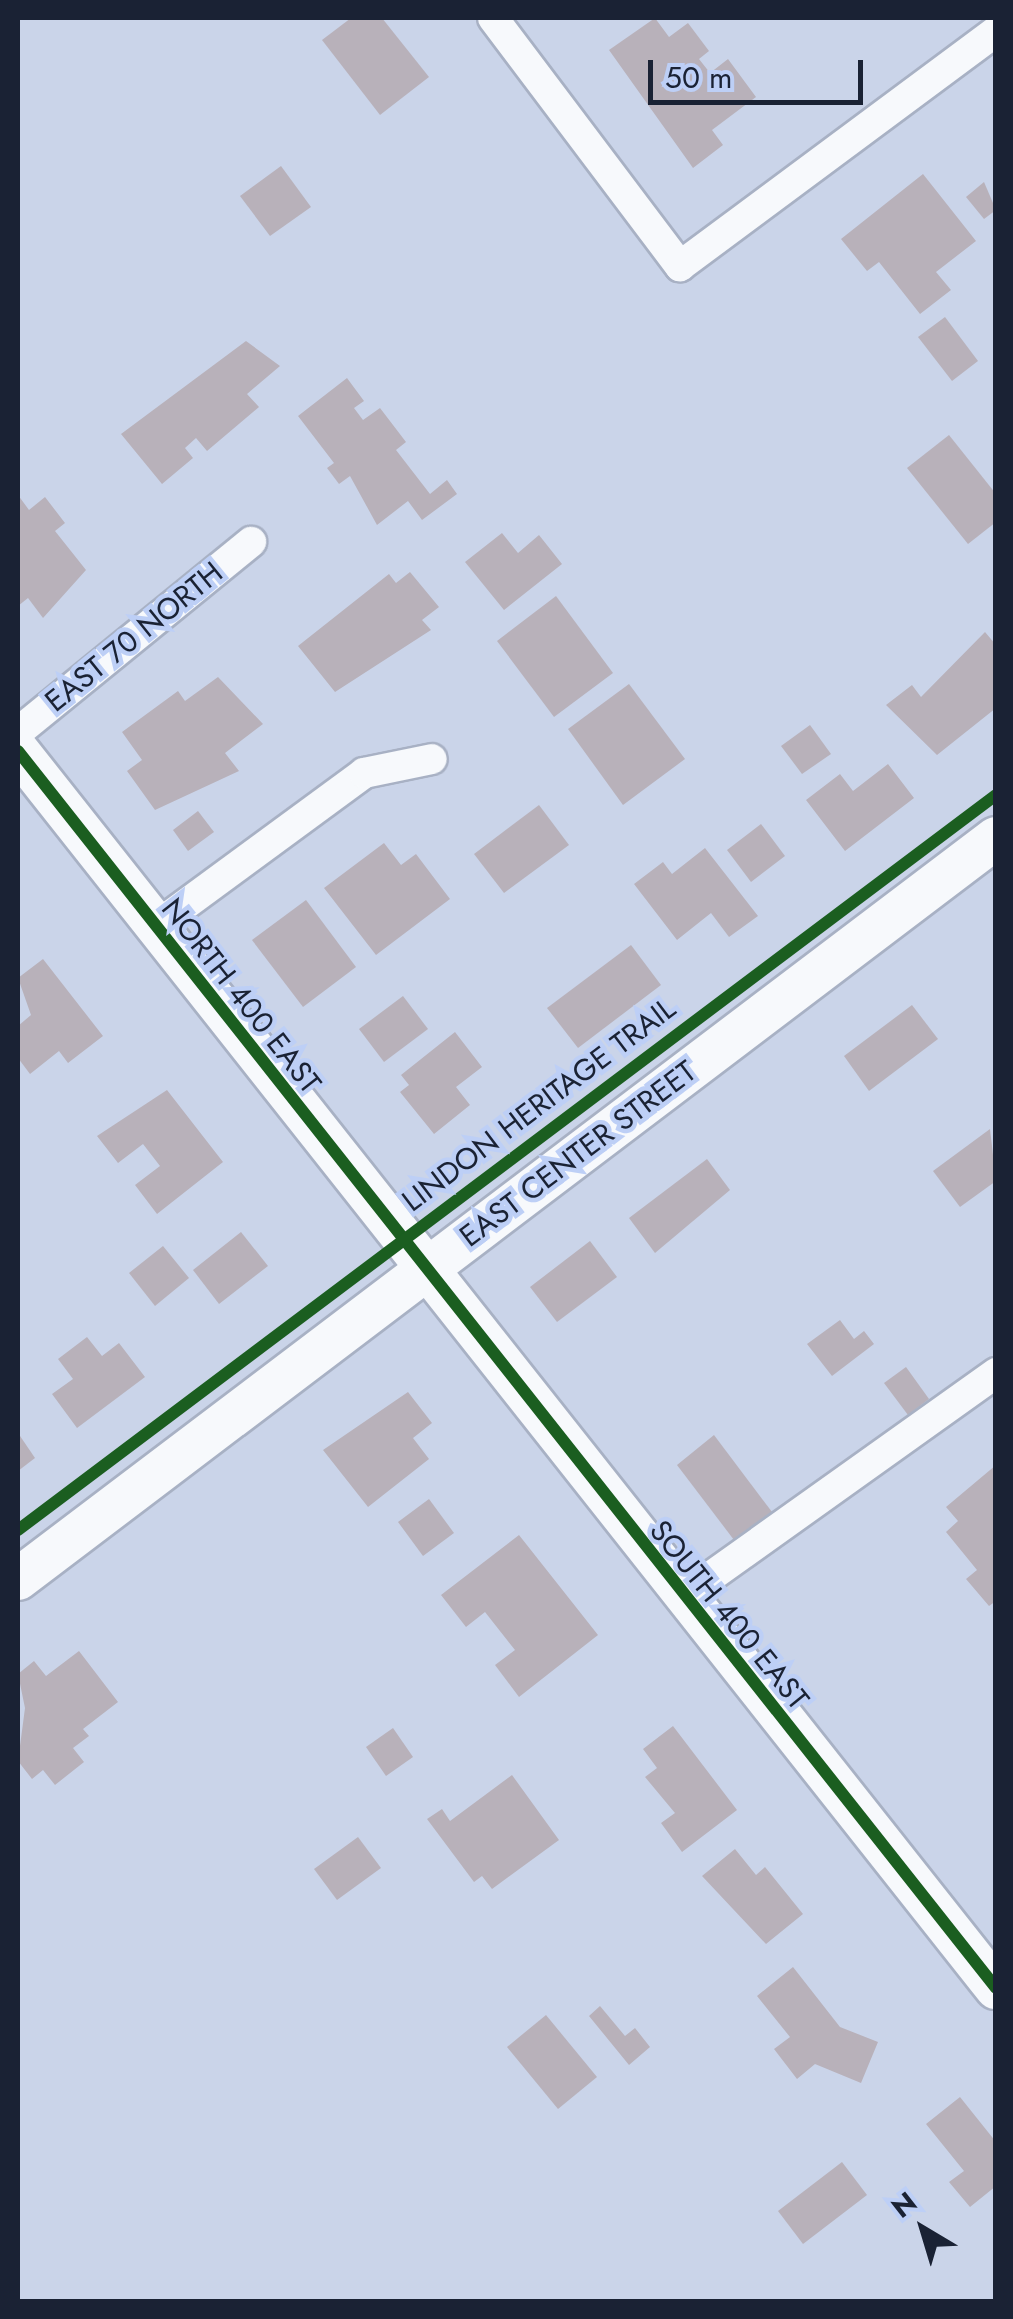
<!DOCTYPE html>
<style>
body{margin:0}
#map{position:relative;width:1013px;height:2319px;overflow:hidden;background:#cad4e9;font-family:Jost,sans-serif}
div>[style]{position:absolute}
.building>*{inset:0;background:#b8b1ba}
.roads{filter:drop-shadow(2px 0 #a8b1c4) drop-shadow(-2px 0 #a8b1c4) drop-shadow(0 2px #a8b1c4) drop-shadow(0 -2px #a8b1c4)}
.street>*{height:30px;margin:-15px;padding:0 15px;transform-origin:15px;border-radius:15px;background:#f7f9fc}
.secondary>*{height:42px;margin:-21px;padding:0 21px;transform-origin:21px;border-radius:21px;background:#f7f9fc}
.cycleway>*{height:12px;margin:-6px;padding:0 6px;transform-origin:6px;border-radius:6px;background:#1b5e20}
span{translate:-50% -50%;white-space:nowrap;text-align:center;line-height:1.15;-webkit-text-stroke:9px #bdcff6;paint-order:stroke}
.street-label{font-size:30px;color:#1a2234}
.frame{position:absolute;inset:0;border:20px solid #1a2234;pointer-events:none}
.north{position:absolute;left:873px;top:2179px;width:100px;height:100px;-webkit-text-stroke:8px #bdcff6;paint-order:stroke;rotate:322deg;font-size:28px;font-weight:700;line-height:40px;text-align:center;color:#1a2234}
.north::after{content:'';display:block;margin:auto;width:35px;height:45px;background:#1a2234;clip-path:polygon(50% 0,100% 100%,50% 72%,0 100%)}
.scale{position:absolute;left:648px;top:60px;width:215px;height:45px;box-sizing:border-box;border:5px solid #1a2234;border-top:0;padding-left:12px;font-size:30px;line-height:35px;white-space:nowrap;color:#1a2234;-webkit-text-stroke:8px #bdcff6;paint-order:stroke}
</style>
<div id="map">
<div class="building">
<div style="clip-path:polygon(351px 18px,382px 18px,429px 77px,380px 115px,322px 40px)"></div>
<div style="clip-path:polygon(655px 18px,669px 37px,688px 23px,709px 51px,699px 59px,710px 73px,728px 59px,756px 97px,712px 130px,723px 145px,693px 168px,609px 50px)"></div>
<div style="clip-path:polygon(281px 166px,311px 207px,270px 236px,240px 196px)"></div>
<div style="clip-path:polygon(923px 174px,976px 241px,936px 272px,951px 290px,920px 314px,879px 262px,867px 271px,841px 239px)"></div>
<div style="clip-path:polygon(984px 182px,996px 210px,984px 219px,966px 197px)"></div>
<div style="clip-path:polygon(945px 317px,978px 361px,952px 381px,918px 337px)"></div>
<div style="clip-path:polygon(246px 341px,280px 366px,247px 394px,259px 407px,207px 451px,196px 438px,185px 448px,193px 458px,162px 484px,121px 434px)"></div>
<div style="clip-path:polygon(347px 378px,364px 401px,354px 408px,363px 420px,380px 408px,406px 442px,396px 450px,430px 494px,447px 480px,457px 494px,422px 520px,408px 501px,377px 525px,350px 476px,339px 484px,327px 468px,334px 463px,298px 416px)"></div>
<div style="clip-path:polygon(949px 435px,996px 494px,996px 522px,968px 544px,907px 468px)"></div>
<div style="clip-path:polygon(18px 495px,29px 510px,45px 497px,65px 523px,55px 531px,86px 570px,43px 618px,28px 598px,18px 606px)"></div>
<div style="clip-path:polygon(502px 533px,518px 553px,539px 535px,562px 564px,504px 610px,465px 562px)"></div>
<div style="clip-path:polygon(410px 572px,439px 607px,422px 620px,431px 630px,335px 692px,298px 646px,389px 574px,396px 583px)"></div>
<div style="clip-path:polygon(556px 596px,613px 673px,554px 717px,497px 641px)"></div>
<div style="clip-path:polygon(985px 632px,996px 645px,996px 708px,937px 755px,886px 705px,912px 685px,921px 697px)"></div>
<div style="clip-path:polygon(218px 677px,263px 724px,225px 753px,239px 771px,155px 810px,127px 771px,142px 760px,122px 732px,178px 691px,185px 701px)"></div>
<div style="clip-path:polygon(629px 684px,685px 759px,623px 805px,568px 729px)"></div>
<div style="clip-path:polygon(810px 725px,831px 754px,802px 774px,781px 746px)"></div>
<div style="clip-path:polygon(888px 764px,914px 798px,845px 851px,806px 800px,840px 774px,853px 791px)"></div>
<div style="clip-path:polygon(539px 805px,569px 845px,504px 893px,474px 854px)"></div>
<div style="clip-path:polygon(198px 811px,214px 832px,188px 851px,173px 830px)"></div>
<div style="clip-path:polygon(761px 824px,785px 856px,751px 882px,727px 850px)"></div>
<div style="clip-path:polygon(384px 843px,401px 865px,416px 854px,450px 899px,376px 955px,324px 888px)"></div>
<div style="clip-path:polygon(705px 848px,758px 916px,729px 937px,711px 913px,677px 940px,634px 884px,663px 862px,672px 874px)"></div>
<div style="clip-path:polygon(306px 900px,356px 967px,303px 1007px,252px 940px)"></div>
<div style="clip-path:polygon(631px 945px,661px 985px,578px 1048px,547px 1008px)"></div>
<div style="clip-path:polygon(43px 959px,103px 1036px,68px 1063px,59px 1051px,30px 1074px,18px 1058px,18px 1026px,31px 1015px,18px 978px)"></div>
<div style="clip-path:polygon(403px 996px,428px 1029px,384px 1062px,359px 1029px)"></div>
<div style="clip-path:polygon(912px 1005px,938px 1039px,869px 1091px,844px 1056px)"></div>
<div style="clip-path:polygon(455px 1032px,482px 1067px,456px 1087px,470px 1105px,434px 1134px,400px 1092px,409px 1085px,401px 1075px)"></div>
<div style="clip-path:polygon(167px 1090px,223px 1162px,157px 1214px,135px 1185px,160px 1166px,143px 1144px,118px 1163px,97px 1136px)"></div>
<div style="clip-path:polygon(990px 1129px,996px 1181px,960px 1207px,933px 1171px)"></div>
<div style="clip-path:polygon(707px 1159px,730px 1190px,655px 1253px,629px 1218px)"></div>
<div style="clip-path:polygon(241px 1232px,268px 1266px,219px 1304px,193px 1270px)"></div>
<div style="clip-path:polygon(590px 1241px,617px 1277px,557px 1322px,530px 1287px)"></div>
<div style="clip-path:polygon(163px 1246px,189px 1278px,155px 1306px,129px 1273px)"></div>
<div style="clip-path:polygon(840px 1320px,854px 1339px,864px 1331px,874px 1344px,832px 1376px,807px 1344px)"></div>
<div style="clip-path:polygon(87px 1337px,102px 1356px,119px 1343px,145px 1377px,77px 1428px,52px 1394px,73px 1379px,58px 1359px)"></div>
<div style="clip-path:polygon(906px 1367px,929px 1399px,908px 1415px,884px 1383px)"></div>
<div style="clip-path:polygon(408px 1392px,432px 1423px,413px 1438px,429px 1459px,368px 1507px,323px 1450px)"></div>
<div style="clip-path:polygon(18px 1433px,35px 1458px,18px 1471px)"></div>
<div style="clip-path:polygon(714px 1435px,772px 1512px,734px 1540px,677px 1465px)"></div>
<div style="clip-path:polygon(996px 1465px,996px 1601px,989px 1606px,966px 1579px,977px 1570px,946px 1532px,958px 1521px,946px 1507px)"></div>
<div style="clip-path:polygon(429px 1499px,454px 1533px,423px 1556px,398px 1522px)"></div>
<div style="clip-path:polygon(519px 1535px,598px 1635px,519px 1697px,495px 1665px,515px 1650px,485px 1612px,466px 1627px,441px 1595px)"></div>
<div style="clip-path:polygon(79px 1651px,118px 1702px,83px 1729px,89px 1736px,73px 1748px,84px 1762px,55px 1785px,43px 1770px,32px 1779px,18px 1761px,25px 1708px,18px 1674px,34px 1661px,46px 1676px)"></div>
<div style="clip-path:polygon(673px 1726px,737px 1810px,682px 1852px,661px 1823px,675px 1813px,645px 1777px,657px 1768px,643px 1749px)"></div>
<div style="clip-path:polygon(393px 1728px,413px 1757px,386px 1776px,366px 1747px)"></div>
<div style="clip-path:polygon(512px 1775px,559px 1840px,492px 1889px,482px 1876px,474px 1882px,427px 1819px,442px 1809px,450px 1821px)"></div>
<div style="clip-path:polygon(358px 1837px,381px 1868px,337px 1900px,314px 1869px)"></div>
<div style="clip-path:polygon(735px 1849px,756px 1875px,765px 1867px,803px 1914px,766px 1944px,702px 1876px)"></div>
<div style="clip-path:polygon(793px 1967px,840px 2027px,878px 2042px,861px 2083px,815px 2064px,797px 2079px,774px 2049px,790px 2037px,757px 1996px)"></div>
<div style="clip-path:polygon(600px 2006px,625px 2036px,635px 2028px,650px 2047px,629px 2065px,589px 2016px)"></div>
<div style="clip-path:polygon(546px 2015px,597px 2077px,558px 2109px,507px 2047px)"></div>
<div style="clip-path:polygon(960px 2097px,996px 2142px,996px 2186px,970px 2207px,949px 2182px,964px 2171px,926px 2124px)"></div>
<div style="clip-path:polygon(842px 2162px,867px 2195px,803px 2244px,778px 2211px)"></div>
</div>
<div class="roads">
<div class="street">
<div style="left:493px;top:18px;width:311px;rotate:53deg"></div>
<div style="left:680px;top:266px;width:394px;rotate:-36.6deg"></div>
<div style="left:18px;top:732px;width:301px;rotate:-39.2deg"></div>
<div style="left:156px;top:926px;width:258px;rotate:-36.3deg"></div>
<div style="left:364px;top:773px;width:69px;rotate:-11.6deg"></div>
<div style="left:682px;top:1597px;width:386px;rotate:-35.5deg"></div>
</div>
<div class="secondary">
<div style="left:18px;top:751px;width:1577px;rotate:51.67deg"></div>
<div style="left:18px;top:1579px;width:1227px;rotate:-37.15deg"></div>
</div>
</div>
<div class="cycleway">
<div style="left:18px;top:751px;width:1577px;rotate:51.67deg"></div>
<div style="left:18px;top:1530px;width:1223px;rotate:-36.93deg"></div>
</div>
<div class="street-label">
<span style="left:134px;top:637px;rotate:-39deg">EAST 70 NORTH</span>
<span style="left:241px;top:996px;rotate:52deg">NORTH 400 EAST</span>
<span style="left:539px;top:1105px;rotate:-37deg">LINDON HERITAGE TRAIL</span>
<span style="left:578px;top:1154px;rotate:-37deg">EAST CENTER STREET</span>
<span style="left:729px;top:1615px;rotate:51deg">SOUTH 400 EAST</span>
</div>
<div class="frame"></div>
<div class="north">N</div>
<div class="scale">50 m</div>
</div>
